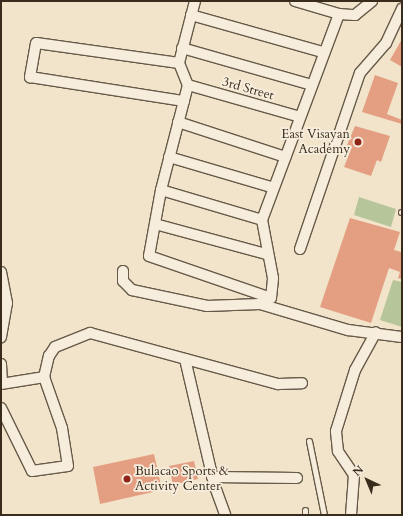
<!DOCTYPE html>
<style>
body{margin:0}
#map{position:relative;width:403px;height:516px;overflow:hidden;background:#f2e4ca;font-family:Cardo,serif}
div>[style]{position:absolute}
.green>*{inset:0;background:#b7c59a}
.building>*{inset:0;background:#e49f83}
.roads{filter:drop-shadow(1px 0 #675a48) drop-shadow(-1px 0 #675a48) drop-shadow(0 1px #675a48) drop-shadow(0 -1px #675a48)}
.lane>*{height:5px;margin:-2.5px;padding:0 2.5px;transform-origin:2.5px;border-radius:2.5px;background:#f7eddd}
.street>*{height:10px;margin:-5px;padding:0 5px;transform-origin:5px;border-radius:5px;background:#f7eddd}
.dots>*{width:11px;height:11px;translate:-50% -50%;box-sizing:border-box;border:2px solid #f7eddd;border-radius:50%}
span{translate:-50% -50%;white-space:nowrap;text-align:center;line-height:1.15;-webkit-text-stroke:3.5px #f7eddd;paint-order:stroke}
.street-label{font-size:13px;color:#392c1c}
.poi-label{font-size:13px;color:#392c1c}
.right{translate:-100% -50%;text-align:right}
.left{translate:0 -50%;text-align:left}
.frame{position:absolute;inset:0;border:2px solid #392c1c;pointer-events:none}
.north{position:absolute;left:347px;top:460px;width:40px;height:40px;-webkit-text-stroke:3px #f7eddd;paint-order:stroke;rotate:316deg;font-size:11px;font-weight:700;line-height:16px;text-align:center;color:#392c1c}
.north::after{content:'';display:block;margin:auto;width:14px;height:18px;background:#392c1c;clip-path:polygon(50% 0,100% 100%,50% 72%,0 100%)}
</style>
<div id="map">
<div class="green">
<div style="clip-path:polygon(359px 197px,396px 209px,391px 227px,354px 215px)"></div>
<div style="clip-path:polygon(393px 280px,402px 282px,402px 327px,380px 320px)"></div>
</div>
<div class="building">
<div style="clip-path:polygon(402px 39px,402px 67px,390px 60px)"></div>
<div style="clip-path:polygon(375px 75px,398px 83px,387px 114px,402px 120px,402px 124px,362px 112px)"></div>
<div style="clip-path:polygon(355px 126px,390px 136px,381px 162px,377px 160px,371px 176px,344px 167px,352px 147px,347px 145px)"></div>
<div style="clip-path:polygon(350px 218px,400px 232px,394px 250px,401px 252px,402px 249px,402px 279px,398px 278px,400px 272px,389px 268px,371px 323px,320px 307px)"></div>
<div style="clip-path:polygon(154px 454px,162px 490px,100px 504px,93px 467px)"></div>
<div style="clip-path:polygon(194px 461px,198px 479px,173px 485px,169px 466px)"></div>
</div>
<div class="roads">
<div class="lane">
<div style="left:401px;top:212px;width:1px"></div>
<div style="left:309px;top:441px;width:76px;rotate:78.5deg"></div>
<div style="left:305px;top:510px;width:5px;rotate:90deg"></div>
</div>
<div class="street">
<div style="left:195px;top:1px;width:64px;rotate:104.5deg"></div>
<div style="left:179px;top:63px;width:24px;rotate:68deg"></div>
<div style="left:188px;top:85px;width:108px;rotate:104.4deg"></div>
<div style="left:161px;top:190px;width:67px;rotate:100.3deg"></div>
<div style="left:149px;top:256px;width:129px;rotate:19deg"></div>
<div style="left:271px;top:298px;width:20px;rotate:-84deg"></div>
<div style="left:273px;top:278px;width:59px;rotate:-100.7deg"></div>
<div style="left:262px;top:220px;width:220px;rotate:-69.5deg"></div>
<div style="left:295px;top:1px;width:46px;rotate:16.5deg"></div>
<div style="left:339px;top:14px;width:16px;rotate:4deg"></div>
<div style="left:355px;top:15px;width:22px;rotate:-39deg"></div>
<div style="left:191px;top:15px;width:137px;rotate:15.7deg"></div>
<div style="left:182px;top:48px;width:135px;rotate:15.9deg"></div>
<div style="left:179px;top:63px;width:144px;rotate:-172deg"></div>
<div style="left:36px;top:43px;width:35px;rotate:100deg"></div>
<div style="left:30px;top:77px;width:156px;rotate:8.9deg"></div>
<div style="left:188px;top:85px;width:116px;rotate:15.9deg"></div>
<div style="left:178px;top:122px;width:113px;rotate:18.1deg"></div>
<div style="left:169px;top:157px;width:109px;rotate:16.4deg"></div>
<div style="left:161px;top:190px;width:105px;rotate:16.5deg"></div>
<div style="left:155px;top:224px;width:115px;rotate:15.1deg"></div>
<div style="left:300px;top:249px;width:186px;rotate:-71.2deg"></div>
<div style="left:360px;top:73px;width:40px;rotate:-49deg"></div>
<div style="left:386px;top:43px;width:38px;rotate:-65deg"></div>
<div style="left:123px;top:271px;width:10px;rotate:90deg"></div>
<div style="left:123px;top:281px;width:13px;rotate:45deg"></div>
<div style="left:132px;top:290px;width:77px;rotate:12deg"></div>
<div style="left:207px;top:306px;width:53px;rotate:-2.2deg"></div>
<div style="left:260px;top:304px;width:92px;rotate:16.5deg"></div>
<div style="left:348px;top:330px;width:54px;rotate:7.4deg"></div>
<div style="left:1px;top:272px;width:32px;rotate:79deg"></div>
<div style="left:7px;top:303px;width:35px;rotate:100deg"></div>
<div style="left:185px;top:359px;width:128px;rotate:76.9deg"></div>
<div style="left:214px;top:484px;width:33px;rotate:70deg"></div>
<div style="left:1px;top:364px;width:19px;rotate:87deg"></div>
<div style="left:1px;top:384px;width:44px;rotate:-9.2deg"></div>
<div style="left:44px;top:377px;width:22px;rotate:-77deg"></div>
<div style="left:49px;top:356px;width:11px;rotate:-56deg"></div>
<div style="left:55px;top:347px;width:38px;rotate:-22deg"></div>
<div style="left:90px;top:333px;width:195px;rotate:15.2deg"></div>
<div style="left:278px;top:384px;width:24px;rotate:-2deg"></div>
<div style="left:1px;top:408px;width:70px;rotate:63.8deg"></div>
<div style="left:32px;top:471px;width:36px;rotate:-8deg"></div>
<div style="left:68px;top:466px;width:38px;rotate:-99deg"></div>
<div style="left:62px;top:428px;width:54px;rotate:-109.4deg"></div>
<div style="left:212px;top:477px;width:85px;rotate:0.7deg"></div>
<div style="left:351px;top:515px;width:40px;rotate:-85.7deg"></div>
<div style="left:354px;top:475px;width:29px;rotate:-124deg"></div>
<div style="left:338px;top:451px;width:20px;rotate:-96deg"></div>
<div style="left:336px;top:431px;width:64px;rotate:-72.7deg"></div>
<div style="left:355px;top:370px;width:43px;rotate:-61.1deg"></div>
</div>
</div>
<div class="dots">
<div style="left:358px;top:142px;background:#8f2418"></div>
<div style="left:127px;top:479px;background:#8f2418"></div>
</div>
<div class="street-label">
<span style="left:248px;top:89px;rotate:16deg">3rd Street</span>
</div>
<div class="poi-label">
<span class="right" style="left:350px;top:142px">East Visayan<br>Academy</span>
<span class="left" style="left:135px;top:479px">Bulacao Sports &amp;<br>Activity Center</span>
</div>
<div class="frame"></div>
<div class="north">N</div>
</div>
